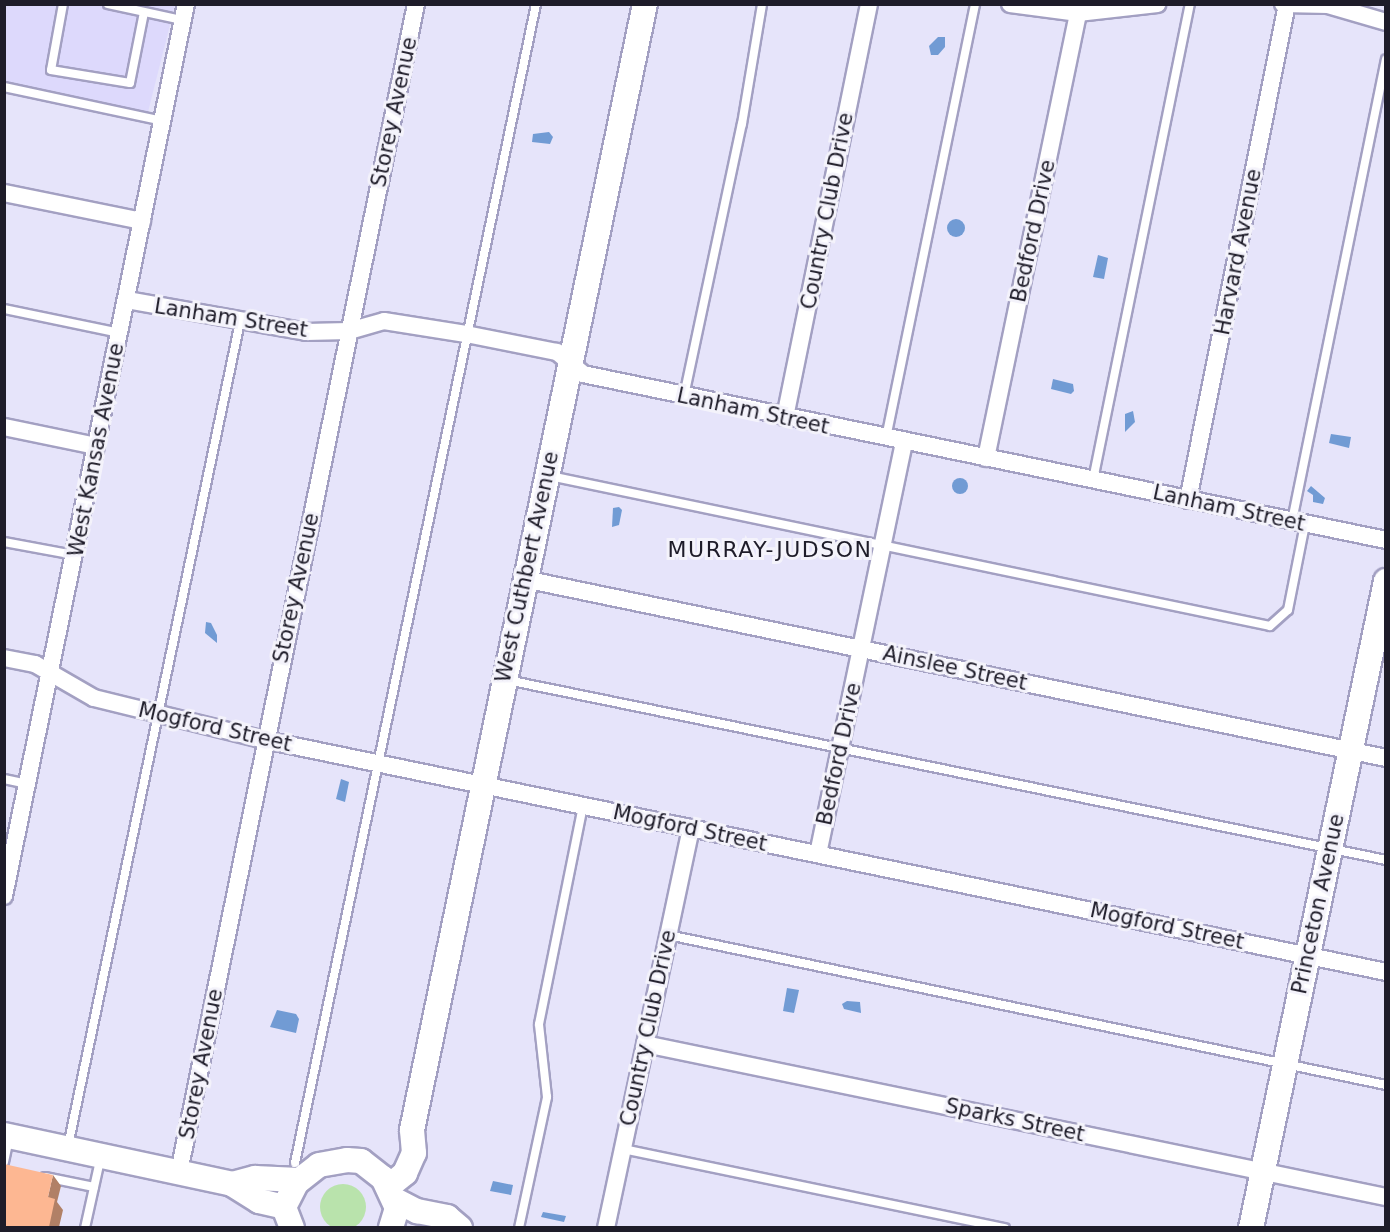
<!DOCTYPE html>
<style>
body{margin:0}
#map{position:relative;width:1390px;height:1232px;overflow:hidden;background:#e6e4fa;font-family:"DejaVu Sans",sans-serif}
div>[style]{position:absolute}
.built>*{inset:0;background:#ddd9fc}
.green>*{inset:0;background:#b9e3ac}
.round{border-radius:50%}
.water>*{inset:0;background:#719bd4}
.roads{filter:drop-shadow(2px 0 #a3a0c2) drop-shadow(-2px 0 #a3a0c2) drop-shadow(0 2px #a3a0c2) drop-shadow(0 -2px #a3a0c2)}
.lane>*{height:8px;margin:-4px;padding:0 4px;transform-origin:4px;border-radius:4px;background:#fff}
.street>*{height:16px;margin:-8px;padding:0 8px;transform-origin:8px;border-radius:8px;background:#fff}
.secondary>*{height:24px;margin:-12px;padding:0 12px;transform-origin:12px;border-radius:12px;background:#fff}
.shaded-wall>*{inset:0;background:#b18066}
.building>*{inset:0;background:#fdb792}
span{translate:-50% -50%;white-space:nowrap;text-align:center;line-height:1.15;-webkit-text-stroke:6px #f4f3fb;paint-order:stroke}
.street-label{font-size:21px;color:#1e1c29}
.neighbourhood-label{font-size:22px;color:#1e1c29;letter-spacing:1.5px}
.frame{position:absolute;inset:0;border:6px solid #1e1c29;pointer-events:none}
</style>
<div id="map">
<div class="built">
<div style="clip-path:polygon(4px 5px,175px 5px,146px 120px,5px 93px)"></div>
</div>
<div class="green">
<div class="round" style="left:320px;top:1184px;width:46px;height:46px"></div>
</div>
<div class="water">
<div style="clip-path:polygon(938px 37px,945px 37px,945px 47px,938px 55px,931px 55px,929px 46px)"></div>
<div style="clip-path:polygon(549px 132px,553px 137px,550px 144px,532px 142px,533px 134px)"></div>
<div class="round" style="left:947px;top:219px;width:18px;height:18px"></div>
<div style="clip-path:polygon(1098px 255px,1108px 258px,1104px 279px,1093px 277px)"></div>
<div style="clip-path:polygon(1053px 379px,1073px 384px,1074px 391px,1071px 394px,1051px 389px)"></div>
<div style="clip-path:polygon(1133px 411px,1135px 422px,1125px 432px,1125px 414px)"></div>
<div style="clip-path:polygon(1331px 434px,1351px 437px,1349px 448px,1329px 443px)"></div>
<div class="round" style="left:952px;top:478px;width:16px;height:16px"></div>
<div style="clip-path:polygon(1311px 486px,1325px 498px,1323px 504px,1313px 502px,1313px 495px,1307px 491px)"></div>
<div style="clip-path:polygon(619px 507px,622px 510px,619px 525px,612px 527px,613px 508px)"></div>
<div style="clip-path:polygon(206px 622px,211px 623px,217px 635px,217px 643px,205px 633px)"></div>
<div style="clip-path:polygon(341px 779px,349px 782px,345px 802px,336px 799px)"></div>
<div style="clip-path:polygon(787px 988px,799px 990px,794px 1013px,783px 1011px)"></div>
<div style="clip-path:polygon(847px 1001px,860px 1002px,861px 1013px,844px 1009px,842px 1004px)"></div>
<div style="clip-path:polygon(277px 1010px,296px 1014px,299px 1019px,296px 1033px,270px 1027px)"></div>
<div style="clip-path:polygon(493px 1181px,513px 1185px,511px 1195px,490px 1191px)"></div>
<div style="clip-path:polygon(543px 1212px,566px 1216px,564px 1222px,541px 1217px)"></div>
</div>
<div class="roads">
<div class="lane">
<div style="left:63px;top:4px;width:67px;rotate:100.3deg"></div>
<div style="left:51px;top:70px;width:80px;rotate:9.3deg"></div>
<div style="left:130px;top:83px;width:72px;rotate:-78.8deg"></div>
<div style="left:108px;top:4px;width:76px;rotate:12.2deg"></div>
<div style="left:4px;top:87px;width:162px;rotate:12.1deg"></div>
<div style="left:4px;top:309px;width:118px;rotate:11.7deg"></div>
<div style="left:684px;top:396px;width:278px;rotate:-78deg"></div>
<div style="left:742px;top:124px;width:122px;rotate:-80.5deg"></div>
<div style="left:886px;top:438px;width:443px;rotate:-78.4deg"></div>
<div style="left:550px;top:476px;width:735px;rotate:11.77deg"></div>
<div style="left:1270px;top:626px;width:24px;rotate:-42deg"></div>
<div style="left:1288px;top:610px;width:88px;rotate:-78.8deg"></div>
<div style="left:1093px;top:480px;width:486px;rotate:-78.5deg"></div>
<div style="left:1292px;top:521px;width:471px;rotate:-78.5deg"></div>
<div style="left:4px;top:542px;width:71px;rotate:10.5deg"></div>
<div style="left:507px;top:680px;width:897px;rotate:11.57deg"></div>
<div style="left:4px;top:779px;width:24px;rotate:12deg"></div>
<div style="left:668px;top:935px;width:734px;rotate:11.8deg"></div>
<div style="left:68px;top:1146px;width:842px;rotate:-78.21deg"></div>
<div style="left:623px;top:1149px;width:390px;rotate:11.7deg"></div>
<div style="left:4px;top:1162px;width:24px;rotate:-78deg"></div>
<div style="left:295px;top:1163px;width:1184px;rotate:-78.25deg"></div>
<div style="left:45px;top:1177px;width:50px;rotate:11.5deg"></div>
<div style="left:85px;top:1228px;width:74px;rotate:-77.5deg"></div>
<div style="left:519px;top:1228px;width:134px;rotate:-77.9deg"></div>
<div style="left:547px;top:1097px;width:73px;rotate:-96.3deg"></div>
<div style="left:539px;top:1024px;width:222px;rotate:-78.6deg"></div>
</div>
<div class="street">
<div style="left:1010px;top:4px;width:69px;rotate:7.5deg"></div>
<div style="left:1078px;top:13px;width:80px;rotate:-6.5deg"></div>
<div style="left:1283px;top:4px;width:45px;rotate:1.3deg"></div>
<div style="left:1328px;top:5px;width:60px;rotate:16.3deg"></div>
<div style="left:4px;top:193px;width:141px;rotate:11.5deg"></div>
<div style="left:127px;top:300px;width:182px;rotate:10.1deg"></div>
<div style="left:306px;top:332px;width:43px;rotate:-1.3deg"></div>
<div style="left:349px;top:331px;width:36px;rotate:-16deg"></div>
<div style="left:384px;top:321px;width:83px;rotate:9deg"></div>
<div style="left:466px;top:334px;width:93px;rotate:11.2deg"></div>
<div style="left:557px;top:352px;width:34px;rotate:40deg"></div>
<div style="left:583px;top:374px;width:820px;rotate:11.68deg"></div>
<div style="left:785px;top:417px;width:421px;rotate:-78.5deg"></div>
<div style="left:4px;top:427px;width:94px;rotate:11.7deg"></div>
<div style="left:986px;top:458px;width:464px;rotate:-78.3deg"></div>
<div style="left:1188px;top:500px;width:506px;rotate:-78.71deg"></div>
<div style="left:524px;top:579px;width:880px;rotate:11.73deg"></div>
<div style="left:4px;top:658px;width:32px;rotate:11deg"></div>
<div style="left:35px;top:664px;width:68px;rotate:30deg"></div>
<div style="left:94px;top:698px;width:176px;rotate:13.8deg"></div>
<div style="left:265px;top:740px;width:1145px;rotate:11.69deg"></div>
<div style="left:818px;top:854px;width:421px;rotate:-78.2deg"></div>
<div style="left:4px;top:896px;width:910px;rotate:-78.47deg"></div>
<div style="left:645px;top:1044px;width:757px;rotate:11.67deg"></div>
<div style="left:179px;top:1172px;width:1192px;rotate:-78.53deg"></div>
<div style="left:606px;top:1228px;width:409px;rotate:-78deg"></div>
</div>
<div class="secondary">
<div style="left:4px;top:1135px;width:233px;rotate:12.1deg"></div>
<div style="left:232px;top:1184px;width:32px;rotate:32deg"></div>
<div style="left:259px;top:1201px;width:26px;rotate:13deg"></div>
<div style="left:232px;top:1184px;width:24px;rotate:-15deg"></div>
<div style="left:255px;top:1178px;width:44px;rotate:2.6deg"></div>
<div style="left:388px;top:1187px;width:22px;rotate:-39deg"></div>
<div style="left:405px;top:1173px;width:22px;rotate:-66deg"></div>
<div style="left:414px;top:1153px;width:23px;rotate:-95deg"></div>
<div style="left:412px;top:1130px;width:1150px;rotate:-78.31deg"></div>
<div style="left:395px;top:1200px;width:25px;rotate:27deg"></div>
<div style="left:417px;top:1211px;width:31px;rotate:11deg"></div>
<div style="left:447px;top:1217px;width:17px;rotate:40deg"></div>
<div style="left:292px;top:1228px;width:22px;rotate:-111deg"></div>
<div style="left:284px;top:1207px;width:27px;rotate:-63deg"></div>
<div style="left:296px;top:1183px;width:29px;rotate:-38deg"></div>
<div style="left:319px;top:1165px;width:28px;rotate:-10deg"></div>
<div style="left:347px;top:1160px;width:14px;rotate:4deg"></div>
<div style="left:361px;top:1161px;width:28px;rotate:38deg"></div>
<div style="left:383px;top:1178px;width:33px;rotate:65deg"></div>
<div style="left:397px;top:1208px;width:21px;rotate:107deg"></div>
<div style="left:1251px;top:1228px;width:661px;rotate:-78.21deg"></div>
</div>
</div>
<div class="shaded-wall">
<div style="clip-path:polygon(53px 1175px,61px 1186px,57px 1202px,63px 1210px,59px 1227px,49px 1227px,48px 1197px)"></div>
</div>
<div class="building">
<div style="clip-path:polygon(4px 1164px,53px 1175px,48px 1197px,55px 1199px,49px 1227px,4px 1227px)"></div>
</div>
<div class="street-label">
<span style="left:394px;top:112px;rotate:-78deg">Storey Avenue</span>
<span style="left:827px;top:211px;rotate:-79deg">Country Club Drive</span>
<span style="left:1033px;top:231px;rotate:-78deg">Bedford Drive</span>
<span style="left:1238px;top:252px;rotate:-79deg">Harvard Avenue</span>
<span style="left:231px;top:318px;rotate:9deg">Lanham Street</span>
<span style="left:753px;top:411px;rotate:12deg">Lanham Street</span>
<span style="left:96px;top:450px;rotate:-79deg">West Kansas Avenue</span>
<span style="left:1229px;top:508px;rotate:12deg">Lanham Street</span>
<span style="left:527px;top:567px;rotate:-78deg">West Cuthbert Avenue</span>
<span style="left:296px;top:588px;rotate:-78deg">Storey Avenue</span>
<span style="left:955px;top:668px;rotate:12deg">Ainslee Street</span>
<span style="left:215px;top:727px;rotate:13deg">Mogford Street</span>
<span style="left:839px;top:754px;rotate:-78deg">Bedford Drive</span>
<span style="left:690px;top:828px;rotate:12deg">Mogford Street</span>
<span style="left:1318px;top:904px;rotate:-78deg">Princeton Avenue</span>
<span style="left:1167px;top:926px;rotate:12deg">Mogford Street</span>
<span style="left:648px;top:1028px;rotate:-78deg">Country Club Drive</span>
<span style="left:201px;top:1064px;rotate:-79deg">Storey Avenue</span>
<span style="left:1015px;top:1120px;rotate:12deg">Sparks Street</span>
</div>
<div class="neighbourhood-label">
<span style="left:770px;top:550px">MURRAY-JUDSON</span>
</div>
<div class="frame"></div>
</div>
